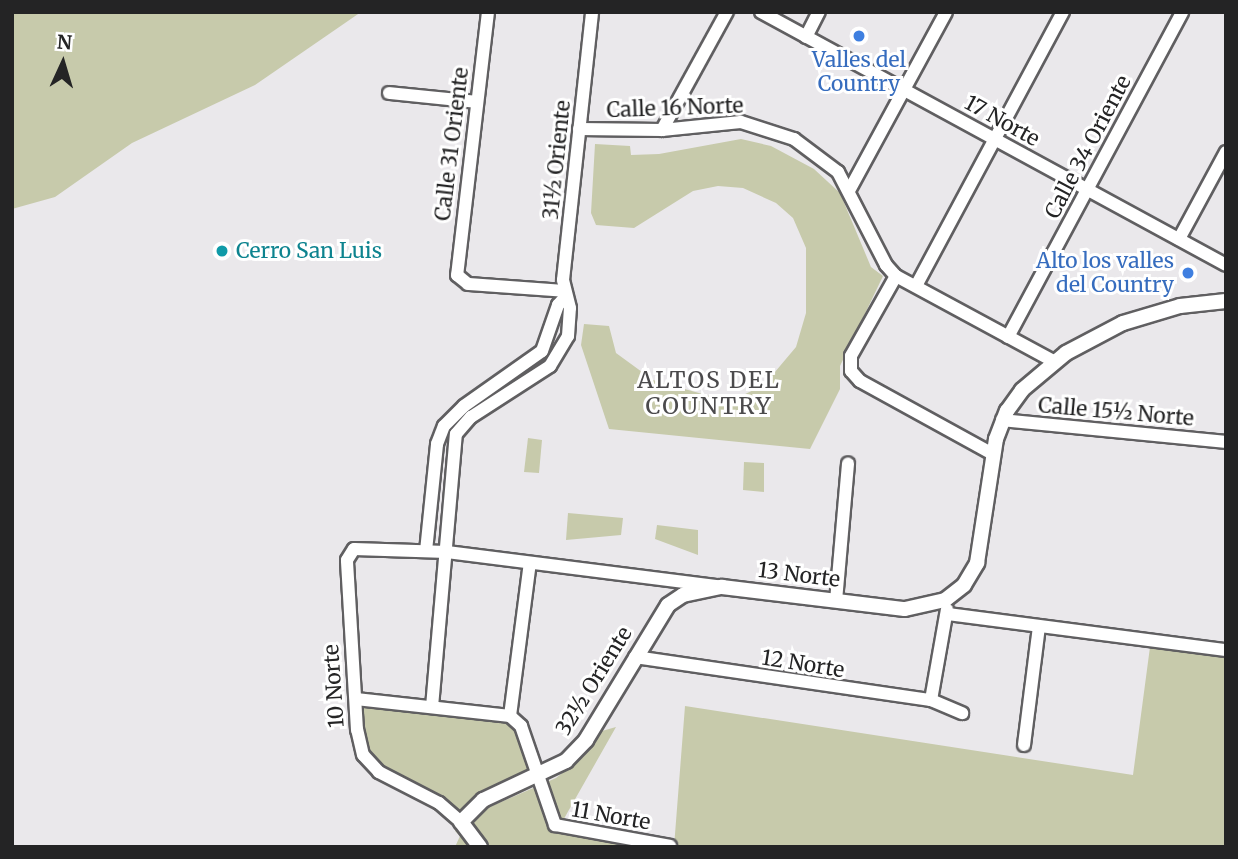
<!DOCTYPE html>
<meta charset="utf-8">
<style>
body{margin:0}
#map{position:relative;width:1238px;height:859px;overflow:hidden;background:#eae8eb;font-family:Merriweather,serif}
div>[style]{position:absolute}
.green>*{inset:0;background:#c7caab}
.roads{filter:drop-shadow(2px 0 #605f61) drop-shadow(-2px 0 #605f61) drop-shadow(0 2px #605f61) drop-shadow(0 -2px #605f61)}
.minor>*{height:12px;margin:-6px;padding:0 6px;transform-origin:6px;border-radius:6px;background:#fff}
.tertiary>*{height:14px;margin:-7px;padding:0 7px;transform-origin:7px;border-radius:7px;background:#fff}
.dots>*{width:19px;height:19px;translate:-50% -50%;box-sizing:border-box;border:4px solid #fff;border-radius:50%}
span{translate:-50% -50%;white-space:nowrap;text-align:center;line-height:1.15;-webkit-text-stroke:6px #fff;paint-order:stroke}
.shop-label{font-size:21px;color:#366cbe}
.right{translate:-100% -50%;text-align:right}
.street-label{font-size:21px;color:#242425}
.culture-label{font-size:21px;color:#0d838f}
.left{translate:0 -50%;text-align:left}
.neighbourhood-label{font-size:23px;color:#4b4a4c;letter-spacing:2px}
.frame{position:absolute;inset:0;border:14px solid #242425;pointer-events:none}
.north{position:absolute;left:28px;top:28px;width:70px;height:70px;-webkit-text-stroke:5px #fff;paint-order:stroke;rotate:4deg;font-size:19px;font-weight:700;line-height:28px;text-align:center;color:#242425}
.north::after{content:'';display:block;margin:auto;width:24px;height:32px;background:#242425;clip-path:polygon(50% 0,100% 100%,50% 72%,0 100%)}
</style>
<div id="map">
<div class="green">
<div style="clip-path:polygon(12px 12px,361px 12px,255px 85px,132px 143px,55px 197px,12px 209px)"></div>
<div style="clip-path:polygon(741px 139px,771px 146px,814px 169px,840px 193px,871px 267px,883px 276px,840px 366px,840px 389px,810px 449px,609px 429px,581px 345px,584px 324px,609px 326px,616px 353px,653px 380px,720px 399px,741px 396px,764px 385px,796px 347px,806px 313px,806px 248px,793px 218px,776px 203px,743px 188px,718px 186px,693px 191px,634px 228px,596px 225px,591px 213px,595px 144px,630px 146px,631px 155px,659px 154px)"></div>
<div style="clip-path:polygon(528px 438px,542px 440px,539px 473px,524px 472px)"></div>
<div style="clip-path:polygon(744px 462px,764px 463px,764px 492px,743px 490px)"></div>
<div style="clip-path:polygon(568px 513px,623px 518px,621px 535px,566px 540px)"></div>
<div style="clip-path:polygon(657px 525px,698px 530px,698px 555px,655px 539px)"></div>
<div style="clip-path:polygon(1150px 647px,1226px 656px,1226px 847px,674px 847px,685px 706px,1133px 775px)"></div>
<div style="clip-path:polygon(361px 703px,509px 721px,518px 730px,531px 774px,461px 816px,443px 798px,372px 761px,363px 740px)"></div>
<div style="clip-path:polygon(616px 727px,557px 831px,641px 847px,455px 847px,460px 836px,455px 831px,469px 816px,556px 778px,585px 755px,602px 731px)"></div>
</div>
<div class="roads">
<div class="minor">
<div style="left:488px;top:12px;width:265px;rotate:96.7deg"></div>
<div style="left:457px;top:275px;width:14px;rotate:39deg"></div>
<div style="left:468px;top:284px;width:97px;rotate:4.1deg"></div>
<div style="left:761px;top:12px;width:529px;rotate:28.55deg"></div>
<div style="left:806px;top:37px;width:28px;rotate:-63deg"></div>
<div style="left:389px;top:93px;width:88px;rotate:5.8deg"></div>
<div style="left:579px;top:129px;width:83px;rotate:0.7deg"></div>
<div style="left:662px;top:130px;width:79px;rotate:-5.8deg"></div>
<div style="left:741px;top:122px;width:56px;rotate:17.8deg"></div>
<div style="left:794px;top:139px;width:55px;rotate:36.9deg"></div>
<div style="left:838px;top:172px;width:105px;rotate:62.7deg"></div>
<div style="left:886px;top:265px;width:15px;rotate:48deg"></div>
<div style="left:896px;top:276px;width:179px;rotate:28.4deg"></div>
<div style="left:662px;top:130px;width:135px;rotate:-61.2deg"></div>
<div style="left:850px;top:189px;width:201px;rotate:-61.5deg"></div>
<div style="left:1179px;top:239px;width:99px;rotate:-61.6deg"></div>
<div style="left:896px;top:276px;width:92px;rotate:119.4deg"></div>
<div style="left:851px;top:356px;width:15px;rotate:90deg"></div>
<div style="left:851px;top:371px;width:13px;rotate:48deg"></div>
<div style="left:860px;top:381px;width:152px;rotate:28.8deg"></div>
<div style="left:916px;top:286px;width:311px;rotate:-61.8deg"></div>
<div style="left:1008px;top:337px;width:369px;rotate:-61.8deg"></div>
<div style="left:1002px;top:420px;width:225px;rotate:5.6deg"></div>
<div style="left:426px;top:551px;width:108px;rotate:-84.1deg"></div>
<div style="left:437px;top:444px;width:19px;rotate:-69deg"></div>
<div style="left:444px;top:426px;width:28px;rotate:-45deg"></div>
<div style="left:464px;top:406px;width:95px;rotate:-35.2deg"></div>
<div style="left:542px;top:351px;width:49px;rotate:-70.8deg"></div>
<div style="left:558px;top:305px;width:12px;rotate:-48deg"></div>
<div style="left:836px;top:601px;width:138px;rotate:-85deg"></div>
<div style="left:948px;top:614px;width:280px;rotate:7.4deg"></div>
<div style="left:635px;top:657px;width:299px;rotate:8.3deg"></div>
<div style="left:931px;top:700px;width:34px;rotate:23deg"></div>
<div style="left:356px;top:699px;width:155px;rotate:6.3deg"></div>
<div style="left:510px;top:716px;width:15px;rotate:42deg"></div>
<div style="left:521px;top:726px;width:105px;rotate:71deg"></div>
<div style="left:555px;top:825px;width:117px;rotate:10.3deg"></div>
<div style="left:931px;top:700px;width:92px;rotate:-80deg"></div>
<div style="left:432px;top:707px;width:274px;rotate:-85deg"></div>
<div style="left:456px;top:434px;width:23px;rotate:-49deg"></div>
<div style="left:471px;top:417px;width:94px;rotate:-32.8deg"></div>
<div style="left:550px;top:366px;width:35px;rotate:-59deg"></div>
<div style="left:568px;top:336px;width:28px;rotate:-86deg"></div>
<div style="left:570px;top:308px;width:29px;rotate:-104deg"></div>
<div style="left:563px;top:280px;width:270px;rotate:-83.8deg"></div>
<div style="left:510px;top:716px;width:154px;rotate:-82.6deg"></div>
<div style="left:1024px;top:745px;width:119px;rotate:-82.8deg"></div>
<div style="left:461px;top:822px;width:29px;rotate:-139deg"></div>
<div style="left:439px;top:803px;width:68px;rotate:-152.7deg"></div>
<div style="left:379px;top:772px;width:23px;rotate:-133deg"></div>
<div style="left:363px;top:755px;width:26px;rotate:-103deg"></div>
<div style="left:357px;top:730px;width:170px;rotate:-93.4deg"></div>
<div style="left:347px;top:560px;width:13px;rotate:-58deg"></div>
<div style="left:354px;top:549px;width:93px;rotate:1.8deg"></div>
<div style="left:447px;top:552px;width:273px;rotate:7.2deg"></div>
</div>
<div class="tertiary">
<div style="left:480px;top:847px;width:31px;rotate:-127deg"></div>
<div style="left:461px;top:822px;width:31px;rotate:-45deg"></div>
<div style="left:483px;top:800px;width:92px;rotate:-25.2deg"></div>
<div style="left:566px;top:761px;width:29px;rotate:-46deg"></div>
<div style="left:586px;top:740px;width:158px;rotate:-58.7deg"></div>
<div style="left:668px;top:605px;width:18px;rotate:-34deg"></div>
<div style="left:683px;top:595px;width:40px;rotate:-12deg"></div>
<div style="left:722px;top:587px;width:184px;rotate:6.9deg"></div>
<div style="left:905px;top:609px;width:41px;rotate:-12.7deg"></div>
<div style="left:945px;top:600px;width:24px;rotate:-38deg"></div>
<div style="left:964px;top:585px;width:26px;rotate:-59deg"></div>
<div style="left:977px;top:563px;width:125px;rotate:-81.3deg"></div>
<div style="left:996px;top:439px;width:30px;rotate:-69deg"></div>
<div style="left:1007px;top:411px;width:26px;rotate:-54deg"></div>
<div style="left:1022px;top:390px;width:57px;rotate:-40.1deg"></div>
<div style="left:1066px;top:353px;width:64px;rotate:-27.8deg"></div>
<div style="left:1123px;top:323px;width:59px;rotate:-16.6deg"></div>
<div style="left:1180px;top:306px;width:46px;rotate:-6.2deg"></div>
</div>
</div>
<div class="dots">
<div style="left:859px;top:36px;background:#3f7fe0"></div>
<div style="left:222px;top:251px;background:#0f9aa8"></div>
<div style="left:1188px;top:273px;background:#3f7fe0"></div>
</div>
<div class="shop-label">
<span style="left:859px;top:72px">Valles del<br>Country</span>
<span class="right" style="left:1174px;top:273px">Alto los valles<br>del Country</span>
</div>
<div class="street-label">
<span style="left:675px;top:108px;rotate:-2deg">Calle 16 Norte</span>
<span style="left:1002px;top:121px;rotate:29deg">17 Norte</span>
<span style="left:452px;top:144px;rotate:-83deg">Calle 31 Oriente</span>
<span style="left:1088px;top:147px;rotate:-62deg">Calle 34 Oriente</span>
<span style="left:557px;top:160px;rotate:-84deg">31½ Oriente</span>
<span style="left:1116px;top:412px;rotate:5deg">Calle 15½ Norte</span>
<span style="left:799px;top:575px;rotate:7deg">13 Norte</span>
<span style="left:803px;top:664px;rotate:9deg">12 Norte</span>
<span style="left:594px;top:681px;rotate:-58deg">32½ Oriente</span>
<span style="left:334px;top:686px;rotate:-94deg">10 Norte</span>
<span style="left:611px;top:816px;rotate:10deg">11 Norte</span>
</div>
<div class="culture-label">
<span class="left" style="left:236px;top:251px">Cerro San Luis</span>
</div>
<div class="neighbourhood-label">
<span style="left:709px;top:393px">ALTOS DEL<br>COUNTRY</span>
</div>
<div class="frame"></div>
<div class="north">N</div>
</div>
